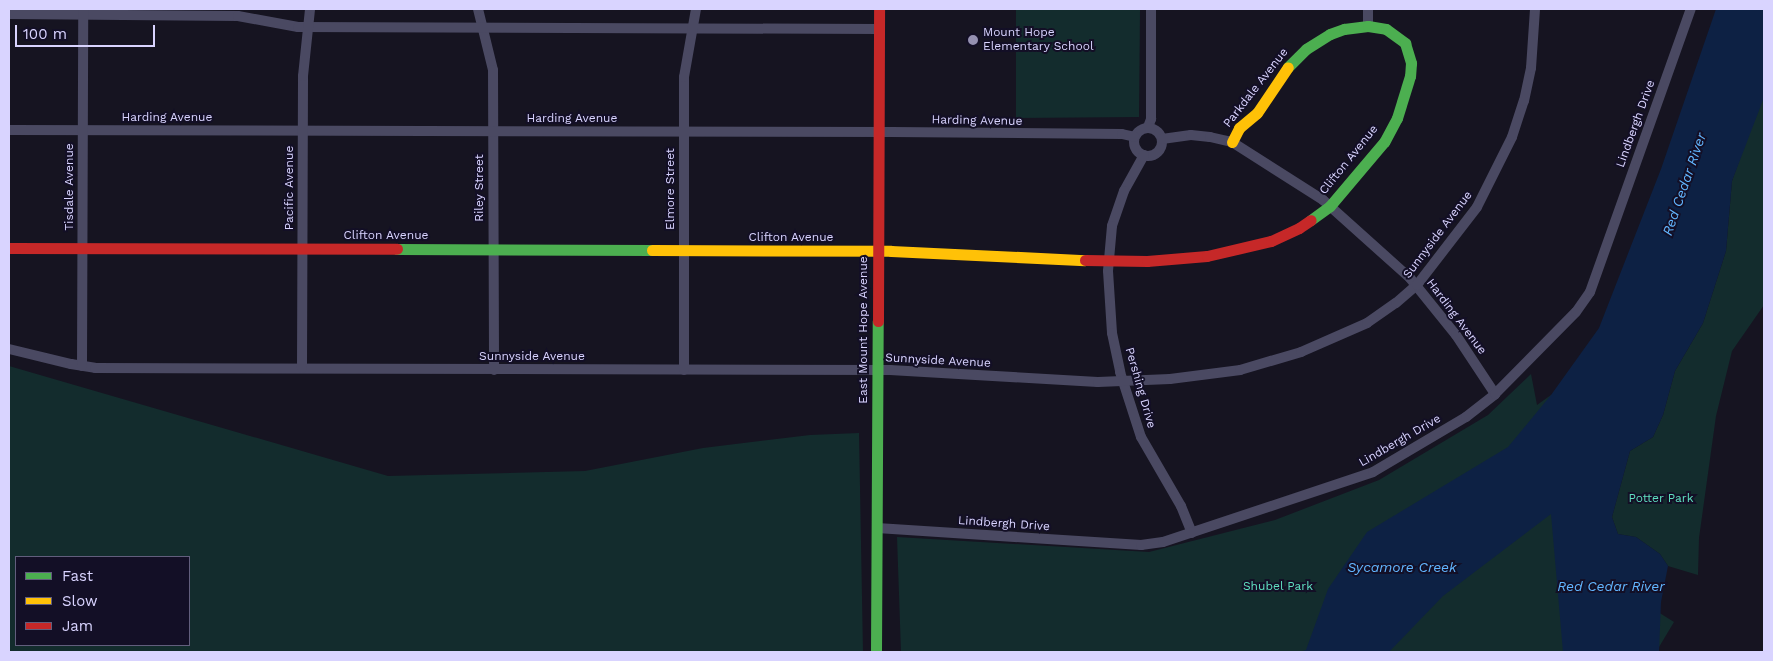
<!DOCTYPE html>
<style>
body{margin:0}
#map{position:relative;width:1773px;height:661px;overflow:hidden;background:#161421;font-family:"Work Sans",sans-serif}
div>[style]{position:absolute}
.green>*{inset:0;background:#132c2d}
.water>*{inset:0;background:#0d2144}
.street>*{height:10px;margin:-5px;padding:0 5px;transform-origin:5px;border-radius:5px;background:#4a4962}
.street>.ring{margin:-5px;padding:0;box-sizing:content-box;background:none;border:10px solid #4a4962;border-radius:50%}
.fast>*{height:11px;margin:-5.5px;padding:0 5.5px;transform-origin:5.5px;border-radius:5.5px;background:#4caf50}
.slow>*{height:11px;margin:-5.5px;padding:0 5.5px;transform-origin:5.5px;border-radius:5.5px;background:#ffc107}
.jam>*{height:11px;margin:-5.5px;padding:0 5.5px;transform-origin:5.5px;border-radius:5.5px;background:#c62828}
.dots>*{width:14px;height:14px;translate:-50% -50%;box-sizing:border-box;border:2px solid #130f26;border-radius:50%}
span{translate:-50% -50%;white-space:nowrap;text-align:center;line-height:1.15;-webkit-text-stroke:4px #130f26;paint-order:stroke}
.poi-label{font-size:12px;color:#d9d4ff}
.left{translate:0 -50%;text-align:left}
.street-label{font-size:12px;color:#d9d4ff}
.park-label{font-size:12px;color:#5fe0c0}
.water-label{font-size:14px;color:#62b6ff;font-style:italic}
.frame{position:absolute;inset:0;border:10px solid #d9d4ff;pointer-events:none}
.legend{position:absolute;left:15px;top:556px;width:175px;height:90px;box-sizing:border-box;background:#130f26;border:1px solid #625e7d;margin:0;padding:6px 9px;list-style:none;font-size:15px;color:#d9d4ff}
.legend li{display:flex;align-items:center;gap:10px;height:25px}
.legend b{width:25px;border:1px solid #625e7d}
.scale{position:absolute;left:15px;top:25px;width:140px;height:22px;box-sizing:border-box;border:2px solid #d9d4ff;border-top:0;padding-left:6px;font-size:15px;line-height:18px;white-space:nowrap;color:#d9d4ff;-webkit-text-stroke:4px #130f26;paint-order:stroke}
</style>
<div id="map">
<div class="green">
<div style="clip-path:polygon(1016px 9px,1140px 9px,1139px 117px,1016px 118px)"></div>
<div style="clip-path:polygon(1764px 91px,1764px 305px,1732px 351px,1716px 416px,1699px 538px,1698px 575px,1668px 566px,1660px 554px,1636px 537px,1618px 534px,1612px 517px,1630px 451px,1653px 437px,1663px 415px,1675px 371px,1703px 323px,1726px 251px,1732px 181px)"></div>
<div style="clip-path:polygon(evenodd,9px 366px,388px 476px,585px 471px,703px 448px,810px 435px,859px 433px,863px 652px,9px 652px,9px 366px,189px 557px,189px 645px,16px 645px,16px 557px,189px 557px)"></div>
<div style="clip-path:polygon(1531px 374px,1537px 405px,1551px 395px,1647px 605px,1674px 622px,1656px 652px,901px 652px,897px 537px,1149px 552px,1275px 520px,1379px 480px,1488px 415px)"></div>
</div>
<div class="water">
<div style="clip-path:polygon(1716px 9px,1764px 9px,1763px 100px,1732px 181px,1726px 251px,1703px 323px,1675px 371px,1663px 415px,1653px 437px,1630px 451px,1612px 517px,1618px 534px,1636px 537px,1660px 554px,1668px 566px,1661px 602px,1659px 652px,1563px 652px,1551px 514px,1443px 596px,1389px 652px,1299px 652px,1306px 650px,1328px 589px,1367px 532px,1508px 447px,1551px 395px,1599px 328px,1661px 169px)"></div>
</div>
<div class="street">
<div style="left:478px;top:9px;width:63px;rotate:76.2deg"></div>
<div style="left:493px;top:70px;width:300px;rotate:89.8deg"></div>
<div style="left:1368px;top:9px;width:17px;rotate:90deg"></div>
<div style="left:9px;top:14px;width:229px;rotate:0.5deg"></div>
<div style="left:238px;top:16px;width:61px;rotate:10.4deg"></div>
<div style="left:298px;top:27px;width:581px;rotate:0.2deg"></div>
<div style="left:1148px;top:127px;width:9px;rotate:-69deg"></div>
<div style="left:1151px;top:119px;width:110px;rotate:-90deg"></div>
<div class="ring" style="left:1134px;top:128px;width:18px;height:18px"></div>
<div style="left:9px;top:130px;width:882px;rotate:0.13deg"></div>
<div style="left:891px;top:132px;width:231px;rotate:0.5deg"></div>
<div style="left:1122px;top:134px;width:13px;rotate:13deg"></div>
<div style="left:1162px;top:139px;width:29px;rotate:-8deg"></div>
<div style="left:1191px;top:135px;width:19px;rotate:6deg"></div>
<div style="left:1210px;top:137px;width:23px;rotate:13deg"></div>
<div style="left:1232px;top:142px;width:108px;rotate:32.5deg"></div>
<div style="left:1323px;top:200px;width:117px;rotate:41.9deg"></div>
<div style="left:1410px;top:278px;width:73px;rotate:51.1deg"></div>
<div style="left:1456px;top:335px;width:71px;rotate:56.5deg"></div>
<div style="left:1144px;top:155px;width:41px;rotate:119.1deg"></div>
<div style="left:1124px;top:191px;width:37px;rotate:109deg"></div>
<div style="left:1112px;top:226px;width:45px;rotate:95.1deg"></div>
<div style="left:1108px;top:271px;width:62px;rotate:86.3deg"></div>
<div style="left:1112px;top:333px;width:40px;rotate:78deg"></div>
<div style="left:1120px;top:372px;width:68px;rotate:72.1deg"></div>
<div style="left:1141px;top:437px;width:80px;rotate:59.9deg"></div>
<div style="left:1181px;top:506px;width:29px;rotate:68deg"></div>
<div style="left:9px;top:349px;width:64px;rotate:13.6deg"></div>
<div style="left:71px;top:364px;width:24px;rotate:9deg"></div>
<div style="left:95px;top:368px;width:795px;rotate:0.14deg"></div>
<div style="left:890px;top:370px;width:208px;rotate:3.3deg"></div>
<div style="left:1098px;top:382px;width:72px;rotate:-2.4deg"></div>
<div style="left:1170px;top:379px;width:71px;rotate:-7.3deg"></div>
<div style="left:1240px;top:370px;width:64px;rotate:-16.4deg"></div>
<div style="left:1301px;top:352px;width:72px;rotate:-23.7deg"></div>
<div style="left:1367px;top:323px;width:35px;rotate:-35deg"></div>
<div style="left:1396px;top:303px;width:28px;rotate:-41deg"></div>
<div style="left:1417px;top:285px;width:98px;rotate:-52.4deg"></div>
<div style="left:1477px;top:207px;width:78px;rotate:-63.4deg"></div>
<div style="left:1512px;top:137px;width:38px;rotate:-72deg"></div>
<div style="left:1524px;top:101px;width:34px;rotate:-78deg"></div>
<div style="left:1531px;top:68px;width:59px;rotate:-86.1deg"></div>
<div style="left:82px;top:366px;width:356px;rotate:-89.8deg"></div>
<div style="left:302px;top:368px;width:292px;rotate:-89.8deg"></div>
<div style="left:303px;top:76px;width:67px;rotate:-84deg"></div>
<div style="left:684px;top:370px;width:293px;rotate:-90deg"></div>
<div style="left:684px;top:77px;width:69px;rotate:-80deg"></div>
<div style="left:877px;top:528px;width:265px;rotate:3.7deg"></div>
<div style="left:1141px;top:545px;width:22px;rotate:-8deg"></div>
<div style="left:1163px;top:542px;width:221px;rotate:-18.4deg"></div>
<div style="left:1373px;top:472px;width:108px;rotate:-30.6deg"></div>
<div style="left:1466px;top:417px;width:37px;rotate:-38deg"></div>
<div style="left:1495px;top:394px;width:115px;rotate:-45.4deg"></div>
<div style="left:1576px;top:312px;width:24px;rotate:-55deg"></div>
<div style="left:1590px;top:292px;width:300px;rotate:-70.4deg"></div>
</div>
<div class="fast">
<div style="left:1288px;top:67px;width:25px;rotate:-45deg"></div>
<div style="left:1306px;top:49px;width:28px;rotate:-32deg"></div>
<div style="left:1330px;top:34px;width:15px;rotate:-20deg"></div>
<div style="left:1344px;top:29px;width:24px;rotate:-7deg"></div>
<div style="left:1368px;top:26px;width:18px;rotate:9deg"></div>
<div style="left:1386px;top:29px;width:24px;rotate:36deg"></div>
<div style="left:1405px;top:43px;width:21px;rotate:73deg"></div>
<div style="left:1411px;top:63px;width:13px;rotate:94deg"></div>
<div style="left:1410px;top:76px;width:44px;rotate:107.2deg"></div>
<div style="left:1397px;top:118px;width:27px;rotate:118deg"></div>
<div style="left:1384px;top:142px;width:84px;rotate:130.2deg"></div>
<div style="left:1330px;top:206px;width:24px;rotate:144deg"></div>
<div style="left:397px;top:249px;width:255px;rotate:0.2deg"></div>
<div style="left:876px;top:652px;width:331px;rotate:-89.7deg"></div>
</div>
<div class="slow">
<div style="left:1232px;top:142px;width:16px;rotate:-63deg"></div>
<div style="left:1239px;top:128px;width:23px;rotate:-40deg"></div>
<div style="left:1257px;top:113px;width:55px;rotate:-56deg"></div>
<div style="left:652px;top:250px;width:239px;rotate:0.2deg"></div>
<div style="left:891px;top:251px;width:194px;rotate:2.7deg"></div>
</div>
<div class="jam">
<div style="left:9px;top:248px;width:388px;rotate:0.1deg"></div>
<div style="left:1085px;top:260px;width:62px;rotate:0.9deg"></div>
<div style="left:1147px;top:261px;width:60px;rotate:-4.8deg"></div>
<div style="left:1207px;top:256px;width:66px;rotate:-13.2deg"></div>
<div style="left:1271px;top:241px;width:31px;rotate:-25deg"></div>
<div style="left:1299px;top:228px;width:14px;rotate:-34deg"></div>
<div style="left:878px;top:321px;width:312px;rotate:-89.8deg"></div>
</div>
<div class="dots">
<div style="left:973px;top:40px;background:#9591b1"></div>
</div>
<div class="poi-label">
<span class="left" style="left:983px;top:40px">Mount Hope<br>Elementary School</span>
</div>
<div class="street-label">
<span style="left:1256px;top:88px;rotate:-52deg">Parkdale Avenue</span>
<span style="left:167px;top:118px">Harding Avenue</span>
<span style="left:572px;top:119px">Harding Avenue</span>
<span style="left:977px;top:121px;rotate:1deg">Harding Avenue</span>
<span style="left:1636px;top:124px;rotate:-70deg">Lindbergh Drive</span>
<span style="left:1349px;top:160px;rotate:-51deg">Clifton Avenue</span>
<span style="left:70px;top:187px;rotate:-90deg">Tisdale Avenue</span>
<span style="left:290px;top:188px;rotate:-90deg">Pacific Avenue</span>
<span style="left:480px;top:188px;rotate:-90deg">Riley Street</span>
<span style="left:671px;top:189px;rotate:-90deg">Elmore Street</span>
<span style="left:1438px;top:235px;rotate:-53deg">Sunnyside Avenue</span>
<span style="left:386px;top:236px">Clifton Avenue</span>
<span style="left:791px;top:238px">Clifton Avenue</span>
<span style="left:1456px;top:317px;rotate:53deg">Harding Avenue</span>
<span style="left:864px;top:330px;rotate:-90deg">East Mount Hope Avenue</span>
<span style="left:532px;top:357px">Sunnyside Avenue</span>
<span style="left:938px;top:361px;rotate:3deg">Sunnyside Avenue</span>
<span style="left:1140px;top:388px;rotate:74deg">Pershing Drive</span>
<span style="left:1400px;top:441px;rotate:-30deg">Lindbergh Drive</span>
<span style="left:1004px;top:524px;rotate:4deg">Lindbergh Drive</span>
</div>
<div class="park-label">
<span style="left:1661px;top:499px">Potter Park</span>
<span style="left:1278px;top:587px">Shubel Park</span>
</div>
<div class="water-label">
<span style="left:1684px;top:184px;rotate:-71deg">Red Cedar River</span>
<span style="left:1402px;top:567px">Sycamore Creek</span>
<span style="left:1611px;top:586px">Red Cedar River</span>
</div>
<div class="frame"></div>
<ul class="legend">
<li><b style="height:6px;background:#4caf50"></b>Fast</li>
<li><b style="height:6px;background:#ffc107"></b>Slow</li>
<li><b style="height:6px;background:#c62828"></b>Jam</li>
</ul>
<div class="scale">100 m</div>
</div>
